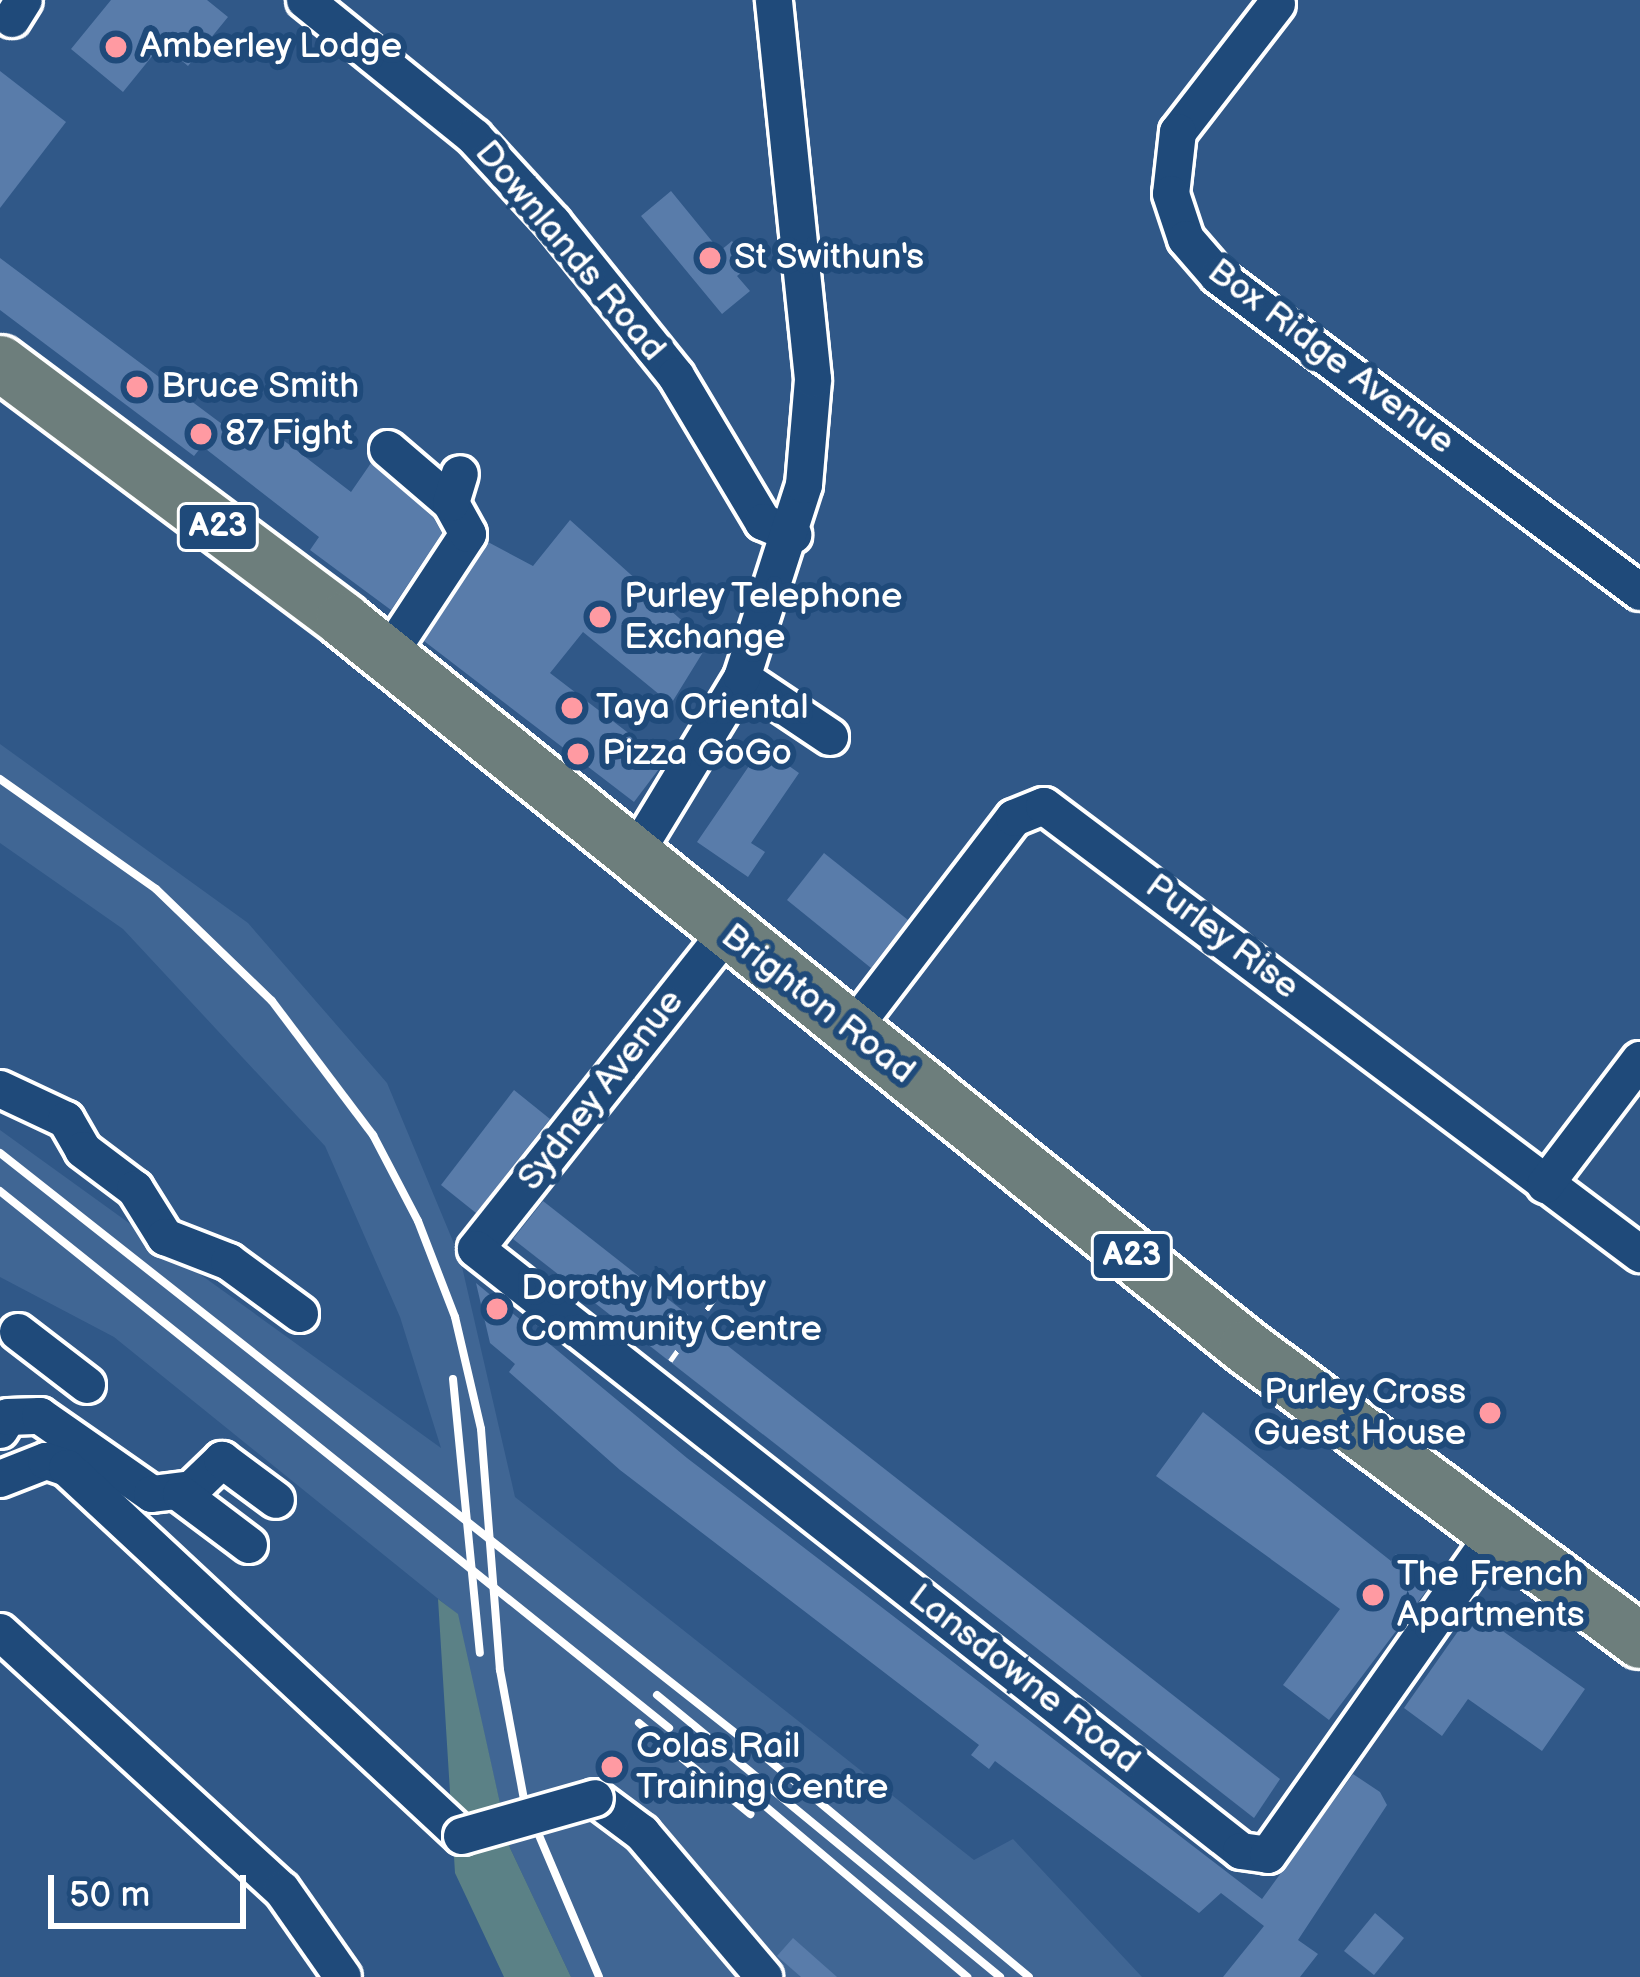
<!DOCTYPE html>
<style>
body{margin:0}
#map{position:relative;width:1640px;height:1977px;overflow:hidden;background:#305888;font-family:"Balsamiq Sans",sans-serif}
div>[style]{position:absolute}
.built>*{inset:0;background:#406694}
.green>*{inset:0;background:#5b8186}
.building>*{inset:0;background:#597caa}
.path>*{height:4.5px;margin-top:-2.25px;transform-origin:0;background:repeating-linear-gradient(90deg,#fff 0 12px,transparent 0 21px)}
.roads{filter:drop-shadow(3px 0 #fff) drop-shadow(-3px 0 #fff) drop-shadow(0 3px #fff) drop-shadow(0 -3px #fff)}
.minor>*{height:36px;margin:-18px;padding:0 18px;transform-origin:18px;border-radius:18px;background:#1f4a7a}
.highway>*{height:54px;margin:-27px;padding:0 27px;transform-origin:27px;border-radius:27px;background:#6d7e7c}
.rail>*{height:8px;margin:-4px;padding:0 4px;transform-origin:4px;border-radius:4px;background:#fff}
.bridges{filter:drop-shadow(3px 0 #fff) drop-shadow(-3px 0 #fff) drop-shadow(0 3px #fff) drop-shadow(0 -3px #fff)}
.minor-bridge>*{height:36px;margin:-18px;padding:0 18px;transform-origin:18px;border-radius:18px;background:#1f4a7a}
.dots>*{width:33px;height:33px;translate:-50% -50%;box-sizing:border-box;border:6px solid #1f4a7a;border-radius:50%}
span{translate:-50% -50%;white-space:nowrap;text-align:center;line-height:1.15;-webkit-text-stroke:12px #1f4a7a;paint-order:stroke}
.shield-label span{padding:3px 9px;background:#1f4a7a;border:3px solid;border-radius:9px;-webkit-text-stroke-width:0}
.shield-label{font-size:33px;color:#fff;font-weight:700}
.poi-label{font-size:36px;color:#fff}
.left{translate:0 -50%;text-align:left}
.right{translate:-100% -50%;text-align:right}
.street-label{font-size:36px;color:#fff}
.scale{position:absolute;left:48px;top:1875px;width:198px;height:54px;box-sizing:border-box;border:6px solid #fff;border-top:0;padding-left:15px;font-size:36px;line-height:42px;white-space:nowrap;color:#fff;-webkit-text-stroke:9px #1f4a7a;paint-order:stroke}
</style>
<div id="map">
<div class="built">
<div style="clip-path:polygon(0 744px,248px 923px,387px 1083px,460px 1258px,515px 1497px,974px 1860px,1013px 1839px,1142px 1977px,571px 1977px,510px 1848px,457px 1614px,114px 1337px,0 1277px,0 1130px,441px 1448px,400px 1317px,325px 1146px,123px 929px,0 843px)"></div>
</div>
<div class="green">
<div style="clip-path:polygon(438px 1599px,458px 1614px,510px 1848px,571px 1977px,504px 1977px,455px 1873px)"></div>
</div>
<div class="building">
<div style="clip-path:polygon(111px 0,207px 0,228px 17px,188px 66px,162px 44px,123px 92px,71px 49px)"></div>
<div style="clip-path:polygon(0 71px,66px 122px,0 208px)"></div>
<div style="clip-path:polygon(671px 191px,720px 251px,732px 241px,751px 265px,737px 276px,750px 291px,722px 314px,641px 216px)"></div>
<div style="clip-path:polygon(0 258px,242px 439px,257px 420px,351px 492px,371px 463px,433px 517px,442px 533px,391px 610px,310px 550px,319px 537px,202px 446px,194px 456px,0 310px)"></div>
<div style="clip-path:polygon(570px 520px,708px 644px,671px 704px,583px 632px,550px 673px,665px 761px,634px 802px,424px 641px,488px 542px,533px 566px)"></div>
<div style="clip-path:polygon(762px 747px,799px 773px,751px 843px,765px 852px,748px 877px,697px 842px)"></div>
<div style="clip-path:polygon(824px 853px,908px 920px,871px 968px,787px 900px)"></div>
<div style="clip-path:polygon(514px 1090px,550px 1119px,476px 1213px,441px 1185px)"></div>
<div style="clip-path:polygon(543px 1201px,1280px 1779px,1254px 1818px,513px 1239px)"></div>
<div style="clip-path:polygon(476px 1283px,687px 1458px,1262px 1899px,1353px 1774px,1380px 1792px,1387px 1805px,1298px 1940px,1318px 1954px,1300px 1977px,1223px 1977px,1264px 1926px,1221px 1893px,1199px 1913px,995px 1761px,989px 1769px,971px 1755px,979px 1745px,620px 1470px,509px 1372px,515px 1364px,490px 1343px)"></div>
<div style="clip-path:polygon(1203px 1412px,1391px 1561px,1396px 1554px,1433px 1582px,1329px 1720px,1283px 1685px,1340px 1609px,1156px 1476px)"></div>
<div style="clip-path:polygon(1473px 1610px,1585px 1689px,1542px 1751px,1468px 1699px,1442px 1736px,1404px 1708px)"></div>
<div style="clip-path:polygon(1375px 1913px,1404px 1938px,1374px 1975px,1344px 1951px)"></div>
<div style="clip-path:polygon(793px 1938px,837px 1977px,801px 1977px,777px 1956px)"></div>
</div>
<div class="path">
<div style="left:670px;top:1361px;width:98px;rotate:-54.5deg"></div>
</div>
<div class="roads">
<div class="minor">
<div style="left:305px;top:0;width:218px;rotate:39deg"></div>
<div style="left:474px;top:137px;width:117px;rotate:47.4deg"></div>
<div style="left:553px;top:223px;width:196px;rotate:51.2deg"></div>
<div style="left:676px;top:376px;width:170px;rotate:59.2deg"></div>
<div style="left:763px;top:522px;width:33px;rotate:23deg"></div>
<div style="left:1277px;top:4px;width:162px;rotate:127.7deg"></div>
<div style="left:1178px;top:132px;width:62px;rotate:96.4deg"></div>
<div style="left:1171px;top:194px;width:47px;rotate:71.6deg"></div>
<div style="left:1186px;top:239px;width:49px;rotate:49.1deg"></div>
<div style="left:1218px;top:276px;width:527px;rotate:36.83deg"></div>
<div style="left:12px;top:19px;width:22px;rotate:-58deg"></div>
<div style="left:388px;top:449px;width:83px;rotate:40.6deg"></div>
<div style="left:387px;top:657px;width:147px;rotate:-56.6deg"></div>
<div style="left:468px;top:534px;width:35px;rotate:-119deg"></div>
<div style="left:451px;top:503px;width:30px;rotate:-73deg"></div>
<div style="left:742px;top:678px;width:106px;rotate:33.8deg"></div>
<div style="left:632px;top:859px;width:212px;rotate:-58.7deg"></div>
<div style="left:742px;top:678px;width:203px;rotate:-72.2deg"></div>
<div style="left:804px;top:485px;width:106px;rotate:-85.1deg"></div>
<div style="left:813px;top:379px;width:381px;rotate:-95.9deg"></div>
<div style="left:727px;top:932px;width:404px;rotate:128.4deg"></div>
<div style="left:476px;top:1249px;width:973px;rotate:38.2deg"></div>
<div style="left:1241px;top:1851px;width:27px;rotate:8deg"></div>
<div style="left:1268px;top:1855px;width:392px;rotate:-54.8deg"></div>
<div style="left:851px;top:1031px;width:268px;rotate:-52.6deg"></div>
<div style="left:1014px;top:818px;width:32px;rotate:-22deg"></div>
<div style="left:1044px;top:806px;width:746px;rotate:36.93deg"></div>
<div style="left:0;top:1089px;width:73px;rotate:25.2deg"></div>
<div style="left:66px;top:1120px;width:34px;rotate:60deg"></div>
<div style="left:83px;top:1150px;width:65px;rotate:36.9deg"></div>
<div style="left:135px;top:1189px;width:57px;rotate:58deg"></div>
<div style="left:165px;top:1237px;width:69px;rotate:21.3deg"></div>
<div style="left:229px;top:1262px;width:88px;rotate:36.2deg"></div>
<div style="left:1545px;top:1185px;width:157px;rotate:-52.8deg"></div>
<div style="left:18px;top:1332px;width:87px;rotate:37.5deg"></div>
<div style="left:0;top:1430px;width:15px;rotate:-58deg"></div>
<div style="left:8px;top:1417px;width:32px;rotate:-2deg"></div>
<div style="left:40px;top:1416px;width:136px;rotate:34.9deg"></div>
<div style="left:152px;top:1494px;width:40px;rotate:-7.1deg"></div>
<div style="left:192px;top:1489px;width:42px;rotate:-44deg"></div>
<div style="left:222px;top:1460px;width:67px;rotate:36.5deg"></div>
<div style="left:0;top:1479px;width:49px;rotate:-21.4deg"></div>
<div style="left:46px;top:1461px;width:22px;rotate:18deg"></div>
<div style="left:67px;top:1468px;width:540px;rotate:42.97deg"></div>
<div style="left:181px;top:1494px;width:85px;rotate:36.9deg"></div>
<div style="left:0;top:1632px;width:382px;rotate:42.5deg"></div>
<div style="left:282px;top:1890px;width:106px;rotate:55deg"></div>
<div style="left:595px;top:1798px;width:59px;rotate:36.7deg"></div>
<div style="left:642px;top:1833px;width:189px;rotate:49.7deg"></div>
</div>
<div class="highway">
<div style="left:0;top:363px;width:429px;rotate:36.8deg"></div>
<div style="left:343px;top:620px;width:1159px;rotate:38.84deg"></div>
<div style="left:1246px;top:1347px;width:492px;rotate:36.7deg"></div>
</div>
</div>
<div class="rail">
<div style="left:0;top:779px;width:191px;rotate:35.2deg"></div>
<div style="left:156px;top:889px;width:161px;rotate:44deg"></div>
<div style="left:272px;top:1001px;width:168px;rotate:53deg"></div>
<div style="left:373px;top:1135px;width:97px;rotate:62.4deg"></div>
<div style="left:418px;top:1221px;width:103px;rotate:68.9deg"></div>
<div style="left:455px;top:1317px;width:115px;rotate:76.9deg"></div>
<div style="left:481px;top:1429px;width:242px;rotate:85.5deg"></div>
<div style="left:500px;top:1670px;width:132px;rotate:79.5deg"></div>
<div style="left:524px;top:1800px;width:192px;rotate:67deg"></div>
<div style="left:0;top:1153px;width:959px;rotate:38.27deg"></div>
<div style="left:753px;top:1747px;width:359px;rotate:39.8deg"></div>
<div style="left:0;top:1191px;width:858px;rotate:38.75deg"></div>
<div style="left:453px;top:1379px;width:275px;rotate:84.4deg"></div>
<div style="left:657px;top:1695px;width:444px;rotate:39.4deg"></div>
<div style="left:639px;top:1723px;width:144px;rotate:39.3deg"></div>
<div style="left:739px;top:1784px;width:299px;rotate:40.2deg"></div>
</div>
<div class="bridges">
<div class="minor-bridge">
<div style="left:462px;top:1836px;width:138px;rotate:-15.9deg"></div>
</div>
</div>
<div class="dots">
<div style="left:116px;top:47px;background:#ff9aa2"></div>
<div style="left:710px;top:258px;background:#ff9aa2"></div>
<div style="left:137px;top:387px;background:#ff9aa2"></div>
<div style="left:201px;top:434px;background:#ff9aa2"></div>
<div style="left:600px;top:617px;background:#ff9aa2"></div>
<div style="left:572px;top:708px;background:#ff9aa2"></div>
<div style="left:578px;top:754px;background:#ff9aa2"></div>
<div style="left:497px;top:1309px;background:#ff9aa2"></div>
<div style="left:1490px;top:1413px;background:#ff9aa2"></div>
<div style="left:1373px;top:1595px;background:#ff9aa2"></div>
<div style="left:612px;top:1767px;background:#ff9aa2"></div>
</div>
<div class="shield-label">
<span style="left:218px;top:527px">A23</span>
<span style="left:1132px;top:1256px">A23</span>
</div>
<div class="poi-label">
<span class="left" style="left:140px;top:47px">Amberley Lodge</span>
<span class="left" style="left:734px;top:258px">St Swithun's</span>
<span class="left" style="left:161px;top:387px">Bruce Smith</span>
<span class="left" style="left:225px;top:434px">87 Fight</span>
<span class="left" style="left:624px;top:617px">Purley Telephone<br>Exchange</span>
<span class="left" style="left:596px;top:708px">Taya Oriental</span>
<span class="left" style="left:602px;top:754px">Pizza GoGo</span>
<span class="left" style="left:521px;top:1309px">Dorothy Mortby<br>Community Centre</span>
<span class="right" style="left:1466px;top:1413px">Purley Cross<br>Guest House</span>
<span class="left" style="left:1397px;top:1595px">The French<br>Apartments</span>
<span class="left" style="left:636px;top:1767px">Colas Rail<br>Training Centre</span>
</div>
<div class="street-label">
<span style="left:570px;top:251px;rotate:50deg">Downlands Road</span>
<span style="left:1331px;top:357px;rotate:37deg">Box Ridge Avenue</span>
<span style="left:1222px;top:937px;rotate:37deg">Purley Rise</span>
<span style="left:818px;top:1004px;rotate:38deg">Brighton Road</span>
<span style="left:601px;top:1090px;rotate:-52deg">Sydney Avenue</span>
<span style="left:1024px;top:1679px;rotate:38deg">Lansdowne Road</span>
</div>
<div class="scale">50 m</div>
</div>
